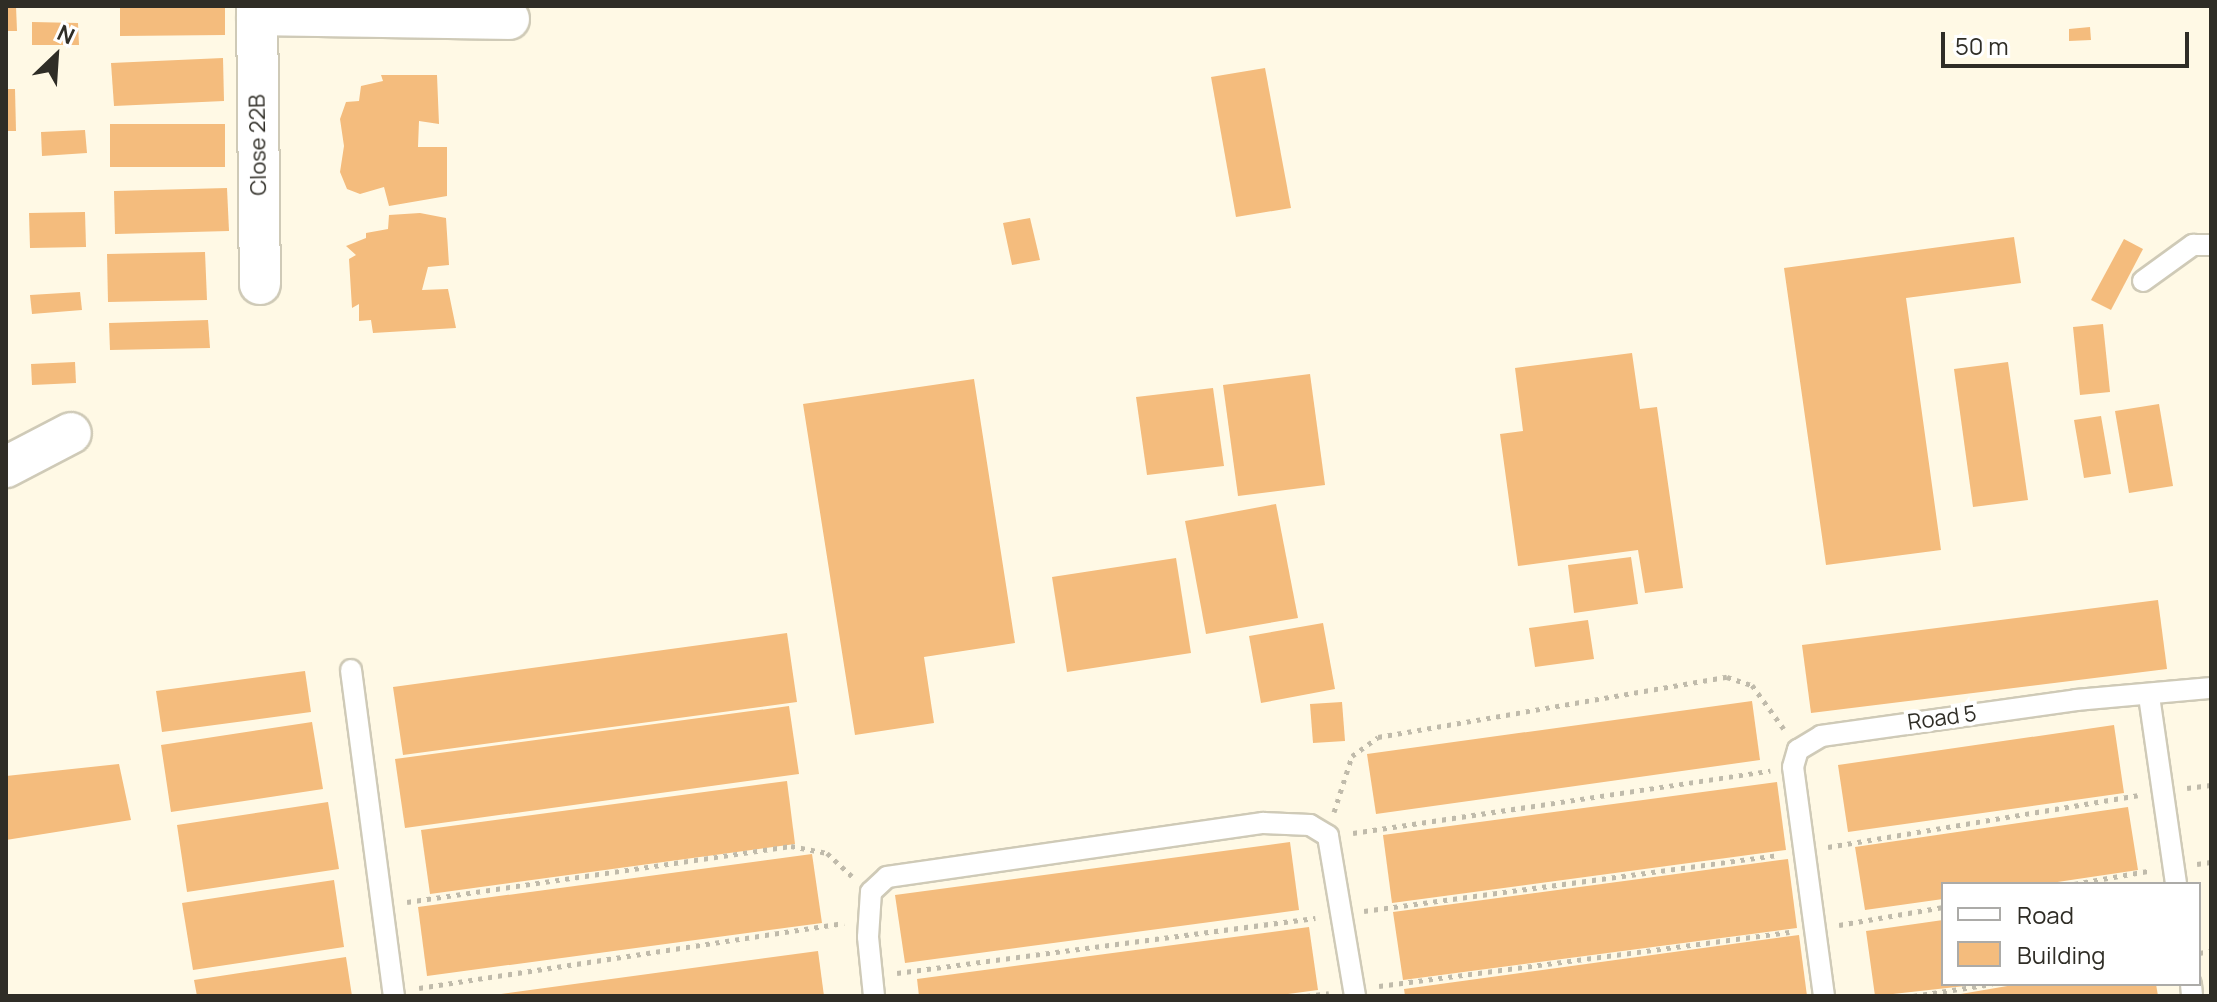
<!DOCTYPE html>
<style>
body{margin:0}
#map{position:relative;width:2217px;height:1002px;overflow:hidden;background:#fff9e5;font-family:Manrope,sans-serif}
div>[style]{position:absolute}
.building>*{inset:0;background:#f4bc7d}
.path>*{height:5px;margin-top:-2.5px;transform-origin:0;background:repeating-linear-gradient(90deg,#c0bbab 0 4px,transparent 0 10px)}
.roads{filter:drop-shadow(2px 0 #cfcab7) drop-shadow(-2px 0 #cfcab7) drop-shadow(0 2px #cfcab7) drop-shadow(0 -2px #cfcab7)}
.lane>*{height:20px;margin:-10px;padding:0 10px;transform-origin:10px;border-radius:10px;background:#fff}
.street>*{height:40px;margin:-20px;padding:0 20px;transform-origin:20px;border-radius:20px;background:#fff}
span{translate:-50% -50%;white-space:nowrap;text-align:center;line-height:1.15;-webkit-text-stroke:8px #fff;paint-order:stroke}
.street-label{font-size:22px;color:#2f2d26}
.frame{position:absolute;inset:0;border:8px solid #2f2d26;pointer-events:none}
.legend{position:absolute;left:1941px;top:882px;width:260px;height:104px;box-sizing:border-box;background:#fff;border:2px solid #acaba8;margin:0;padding:10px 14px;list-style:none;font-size:24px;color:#2f2d26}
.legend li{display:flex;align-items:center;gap:16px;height:40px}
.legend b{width:40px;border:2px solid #acaba8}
.north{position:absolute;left:16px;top:16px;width:80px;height:80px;-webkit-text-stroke:6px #fff;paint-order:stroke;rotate:25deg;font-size:22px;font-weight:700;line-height:32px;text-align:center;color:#2f2d26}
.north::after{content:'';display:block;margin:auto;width:28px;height:36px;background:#2f2d26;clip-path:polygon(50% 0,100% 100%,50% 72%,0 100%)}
.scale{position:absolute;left:1941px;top:32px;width:248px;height:36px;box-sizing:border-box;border:4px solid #2f2d26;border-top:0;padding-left:10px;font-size:24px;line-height:28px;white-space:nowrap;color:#2f2d26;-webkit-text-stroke:6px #fff;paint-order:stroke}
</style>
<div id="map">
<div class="building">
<div style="clip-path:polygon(6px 6px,16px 6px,17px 31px,6px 31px)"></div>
<div style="clip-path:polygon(120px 6px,225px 6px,225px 35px,120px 36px)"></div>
<div style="clip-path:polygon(32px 22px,78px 23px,79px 45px,32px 45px)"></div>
<div style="clip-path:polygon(2090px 27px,2091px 40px,2069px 41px,2069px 29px)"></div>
<div style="clip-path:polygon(223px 58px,224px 101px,114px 106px,111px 63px)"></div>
<div style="clip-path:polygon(1265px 68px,1291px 208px,1236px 217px,1211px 77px)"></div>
<div style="clip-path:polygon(381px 75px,437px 75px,439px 124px,419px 121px,418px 147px,447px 147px,447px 196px,389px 206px,384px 187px,360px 194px,347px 189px,340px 172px,344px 146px,340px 119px,346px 102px,359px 101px,361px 86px,383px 81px)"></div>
<div style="clip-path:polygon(6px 89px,15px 89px,16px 131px,6px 131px)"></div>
<div style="clip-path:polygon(110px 124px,225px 124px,225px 167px,110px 167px)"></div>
<div style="clip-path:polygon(85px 130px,87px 153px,42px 156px,41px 132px)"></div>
<div style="clip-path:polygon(227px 188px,229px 231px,115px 234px,114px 191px)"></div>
<div style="clip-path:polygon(85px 212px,86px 247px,30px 248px,29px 213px)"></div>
<div style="clip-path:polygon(420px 213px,446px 218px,449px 265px,428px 267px,422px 290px,448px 289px,456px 328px,373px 333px,371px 320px,359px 321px,359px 304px,352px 308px,349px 259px,356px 255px,346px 246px,366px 238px,366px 233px,388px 229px,389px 215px)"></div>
<div style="clip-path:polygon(1030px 218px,1040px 260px,1012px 265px,1003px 223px)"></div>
<div style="clip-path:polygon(2014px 237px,2021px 283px,1906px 298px,1941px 550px,1826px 565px,1784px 268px)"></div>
<div style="clip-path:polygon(2124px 239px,2143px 249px,2111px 310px,2091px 300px)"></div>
<div style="clip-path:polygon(205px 252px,207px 300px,108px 302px,107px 254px)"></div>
<div style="clip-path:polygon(80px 292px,82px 310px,32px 314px,30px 295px)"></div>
<div style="clip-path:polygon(208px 320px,210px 348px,110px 350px,109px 323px)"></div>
<div style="clip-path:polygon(2103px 324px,2110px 392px,2080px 395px,2073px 327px)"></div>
<div style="clip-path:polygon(1632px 353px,1640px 409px,1657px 407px,1683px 588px,1645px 593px,1638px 550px,1518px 566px,1500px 434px,1523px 431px,1515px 368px)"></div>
<div style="clip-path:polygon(75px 362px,76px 383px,32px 385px,31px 364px)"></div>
<div style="clip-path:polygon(2008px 362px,2028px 500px,1973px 507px,1954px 369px)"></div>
<div style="clip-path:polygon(1310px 374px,1325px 485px,1238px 496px,1223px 385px)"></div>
<div style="clip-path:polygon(974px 379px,1015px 643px,924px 657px,934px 723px,855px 735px,803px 404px)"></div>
<div style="clip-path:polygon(1213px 388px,1224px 466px,1147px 475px,1136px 397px)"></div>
<div style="clip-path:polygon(2159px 404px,2173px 486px,2129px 493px,2115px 411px)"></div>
<div style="clip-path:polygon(2101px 416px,2111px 474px,2084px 478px,2074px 420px)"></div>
<div style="clip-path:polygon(1276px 504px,1298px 618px,1206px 634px,1185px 521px)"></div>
<div style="clip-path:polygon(1631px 557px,1638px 604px,1574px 613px,1568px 565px)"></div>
<div style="clip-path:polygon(1176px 558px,1191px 653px,1067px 672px,1052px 577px)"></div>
<div style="clip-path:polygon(2158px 600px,2167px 669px,1811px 713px,1802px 645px)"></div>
<div style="clip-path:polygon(1588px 620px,1594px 659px,1535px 667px,1529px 628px)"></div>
<div style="clip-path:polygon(1323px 623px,1335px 689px,1261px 703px,1249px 636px)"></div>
<div style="clip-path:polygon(787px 633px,797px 702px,403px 755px,393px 687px)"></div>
<div style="clip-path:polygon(305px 671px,311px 712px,162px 732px,156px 691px)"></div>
<div style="clip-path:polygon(1752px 701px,1760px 760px,1376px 814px,1367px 754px)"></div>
<div style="clip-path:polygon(1342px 702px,1345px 741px,1313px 743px,1310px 704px)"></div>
<div style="clip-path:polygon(789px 706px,799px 774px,405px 828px,395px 759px)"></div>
<div style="clip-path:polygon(312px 722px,323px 789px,171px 812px,161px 745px)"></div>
<div style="clip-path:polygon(2114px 725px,2124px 793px,1848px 832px,1838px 765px)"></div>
<div style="clip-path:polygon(119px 764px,131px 820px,6px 840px,6px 776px)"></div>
<div style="clip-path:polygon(787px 781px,795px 844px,430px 894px,421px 830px)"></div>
<div style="clip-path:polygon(1777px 782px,1786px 850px,1392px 903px,1383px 835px)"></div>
<div style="clip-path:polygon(328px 802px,339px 869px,187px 892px,177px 825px)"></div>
<div style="clip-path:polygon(2128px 807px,2138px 870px,2044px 884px,1943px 884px,1943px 899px,1865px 910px,1855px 847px)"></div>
<div style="clip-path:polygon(1290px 842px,1299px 910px,905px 963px,895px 895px)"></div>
<div style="clip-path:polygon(812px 854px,822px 923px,427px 976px,418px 907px)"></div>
<div style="clip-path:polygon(1788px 859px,1797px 928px,1403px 980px,1393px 912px)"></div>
<div style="clip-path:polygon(334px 880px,344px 947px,193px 970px,182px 903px)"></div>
<div style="clip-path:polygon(1943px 920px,1943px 984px,1965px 986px,1875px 996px,1866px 931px)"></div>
<div style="clip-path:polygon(1309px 927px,1318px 990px,1273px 996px,919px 996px,917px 979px)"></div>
<div style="clip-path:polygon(1799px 935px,1807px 996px,1405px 996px,1404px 989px)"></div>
<div style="clip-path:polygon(818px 951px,824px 996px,501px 996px,501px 994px)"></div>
<div style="clip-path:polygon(346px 957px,352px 996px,197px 996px,194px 980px)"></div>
<div style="clip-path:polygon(2019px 984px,2156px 984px,2158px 996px,1949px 996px)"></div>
</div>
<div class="path">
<div style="left:2187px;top:788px;width:24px;rotate:-7deg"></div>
<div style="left:1334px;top:812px;width:59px;rotate:-72.2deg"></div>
<div style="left:1352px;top:756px;width:32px;rotate:-36deg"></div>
<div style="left:1378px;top:737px;width:354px;rotate:-9.8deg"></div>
<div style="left:1727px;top:677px;width:26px;rotate:18deg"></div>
<div style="left:1752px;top:685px;width:54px;rotate:54deg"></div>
<div style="left:1353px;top:833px;width:422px;rotate:-8.5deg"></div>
<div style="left:1828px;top:847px;width:314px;rotate:-9.5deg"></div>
<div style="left:2197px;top:864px;width:14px;rotate:-8deg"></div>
<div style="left:2074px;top:884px;width:75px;rotate:-10deg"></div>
<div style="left:407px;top:902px;width:388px;rotate:-8.3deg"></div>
<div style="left:791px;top:846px;width:37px;rotate:11deg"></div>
<div style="left:827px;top:853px;width:34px;rotate:43deg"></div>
<div style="left:1364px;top:911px;width:419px;rotate:-7.7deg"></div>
<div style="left:1839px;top:925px;width:106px;rotate:-9.8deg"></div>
<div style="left:2199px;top:953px;width:12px;rotate:-9deg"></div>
<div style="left:897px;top:973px;width:422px;rotate:-7.5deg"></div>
<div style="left:1379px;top:986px;width:414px;rotate:-7.5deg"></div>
<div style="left:419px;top:988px;width:430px;rotate:-8.7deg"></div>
<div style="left:1306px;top:996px;width:23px;rotate:-7deg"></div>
<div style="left:1913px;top:996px;width:80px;rotate:-8.6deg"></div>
</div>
<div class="roads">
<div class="lane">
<div style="left:2143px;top:281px;width:62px;rotate:-35.8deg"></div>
<div style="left:2193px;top:245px;width:18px"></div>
<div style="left:351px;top:670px;width:329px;rotate:82.5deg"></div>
<div style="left:2149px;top:696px;width:190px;rotate:81.8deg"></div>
<div style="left:2191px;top:984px;width:12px;rotate:85deg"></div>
<div style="left:874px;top:996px;width:59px;rotate:-95.8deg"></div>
<div style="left:868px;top:937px;width:45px;rotate:-86.2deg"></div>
<div style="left:871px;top:892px;width:22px;rotate:-43deg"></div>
<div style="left:887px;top:877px;width:380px;rotate:-8.2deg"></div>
<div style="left:1263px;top:823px;width:47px;rotate:2.4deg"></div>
<div style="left:1310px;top:825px;width:21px;rotate:31deg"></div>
<div style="left:1328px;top:836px;width:162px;rotate:80.4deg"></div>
<div style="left:1824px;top:996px;width:231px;rotate:-97.7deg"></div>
<div style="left:1793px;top:767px;width:18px;rotate:-74deg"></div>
<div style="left:1798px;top:750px;width:27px;rotate:-31deg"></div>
<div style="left:1821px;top:736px;width:258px;rotate:-8deg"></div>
<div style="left:2076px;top:700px;width:136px;rotate:-5.1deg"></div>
</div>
<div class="street">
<div style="left:257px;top:6px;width:278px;rotate:89.4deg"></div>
<div style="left:257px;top:15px;width:252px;rotate:0.9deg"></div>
<div style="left:6px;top:467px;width:73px;rotate:-27.6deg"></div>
</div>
</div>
<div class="street-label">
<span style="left:258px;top:145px;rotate:-91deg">Close 22B</span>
<span style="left:1942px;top:718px;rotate:-8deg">Road 5</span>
</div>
<div class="frame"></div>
<ul class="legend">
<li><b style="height:10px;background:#fff"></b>Road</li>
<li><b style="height:22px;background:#f4bc7d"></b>Building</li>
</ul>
<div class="north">N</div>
<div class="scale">50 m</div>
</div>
